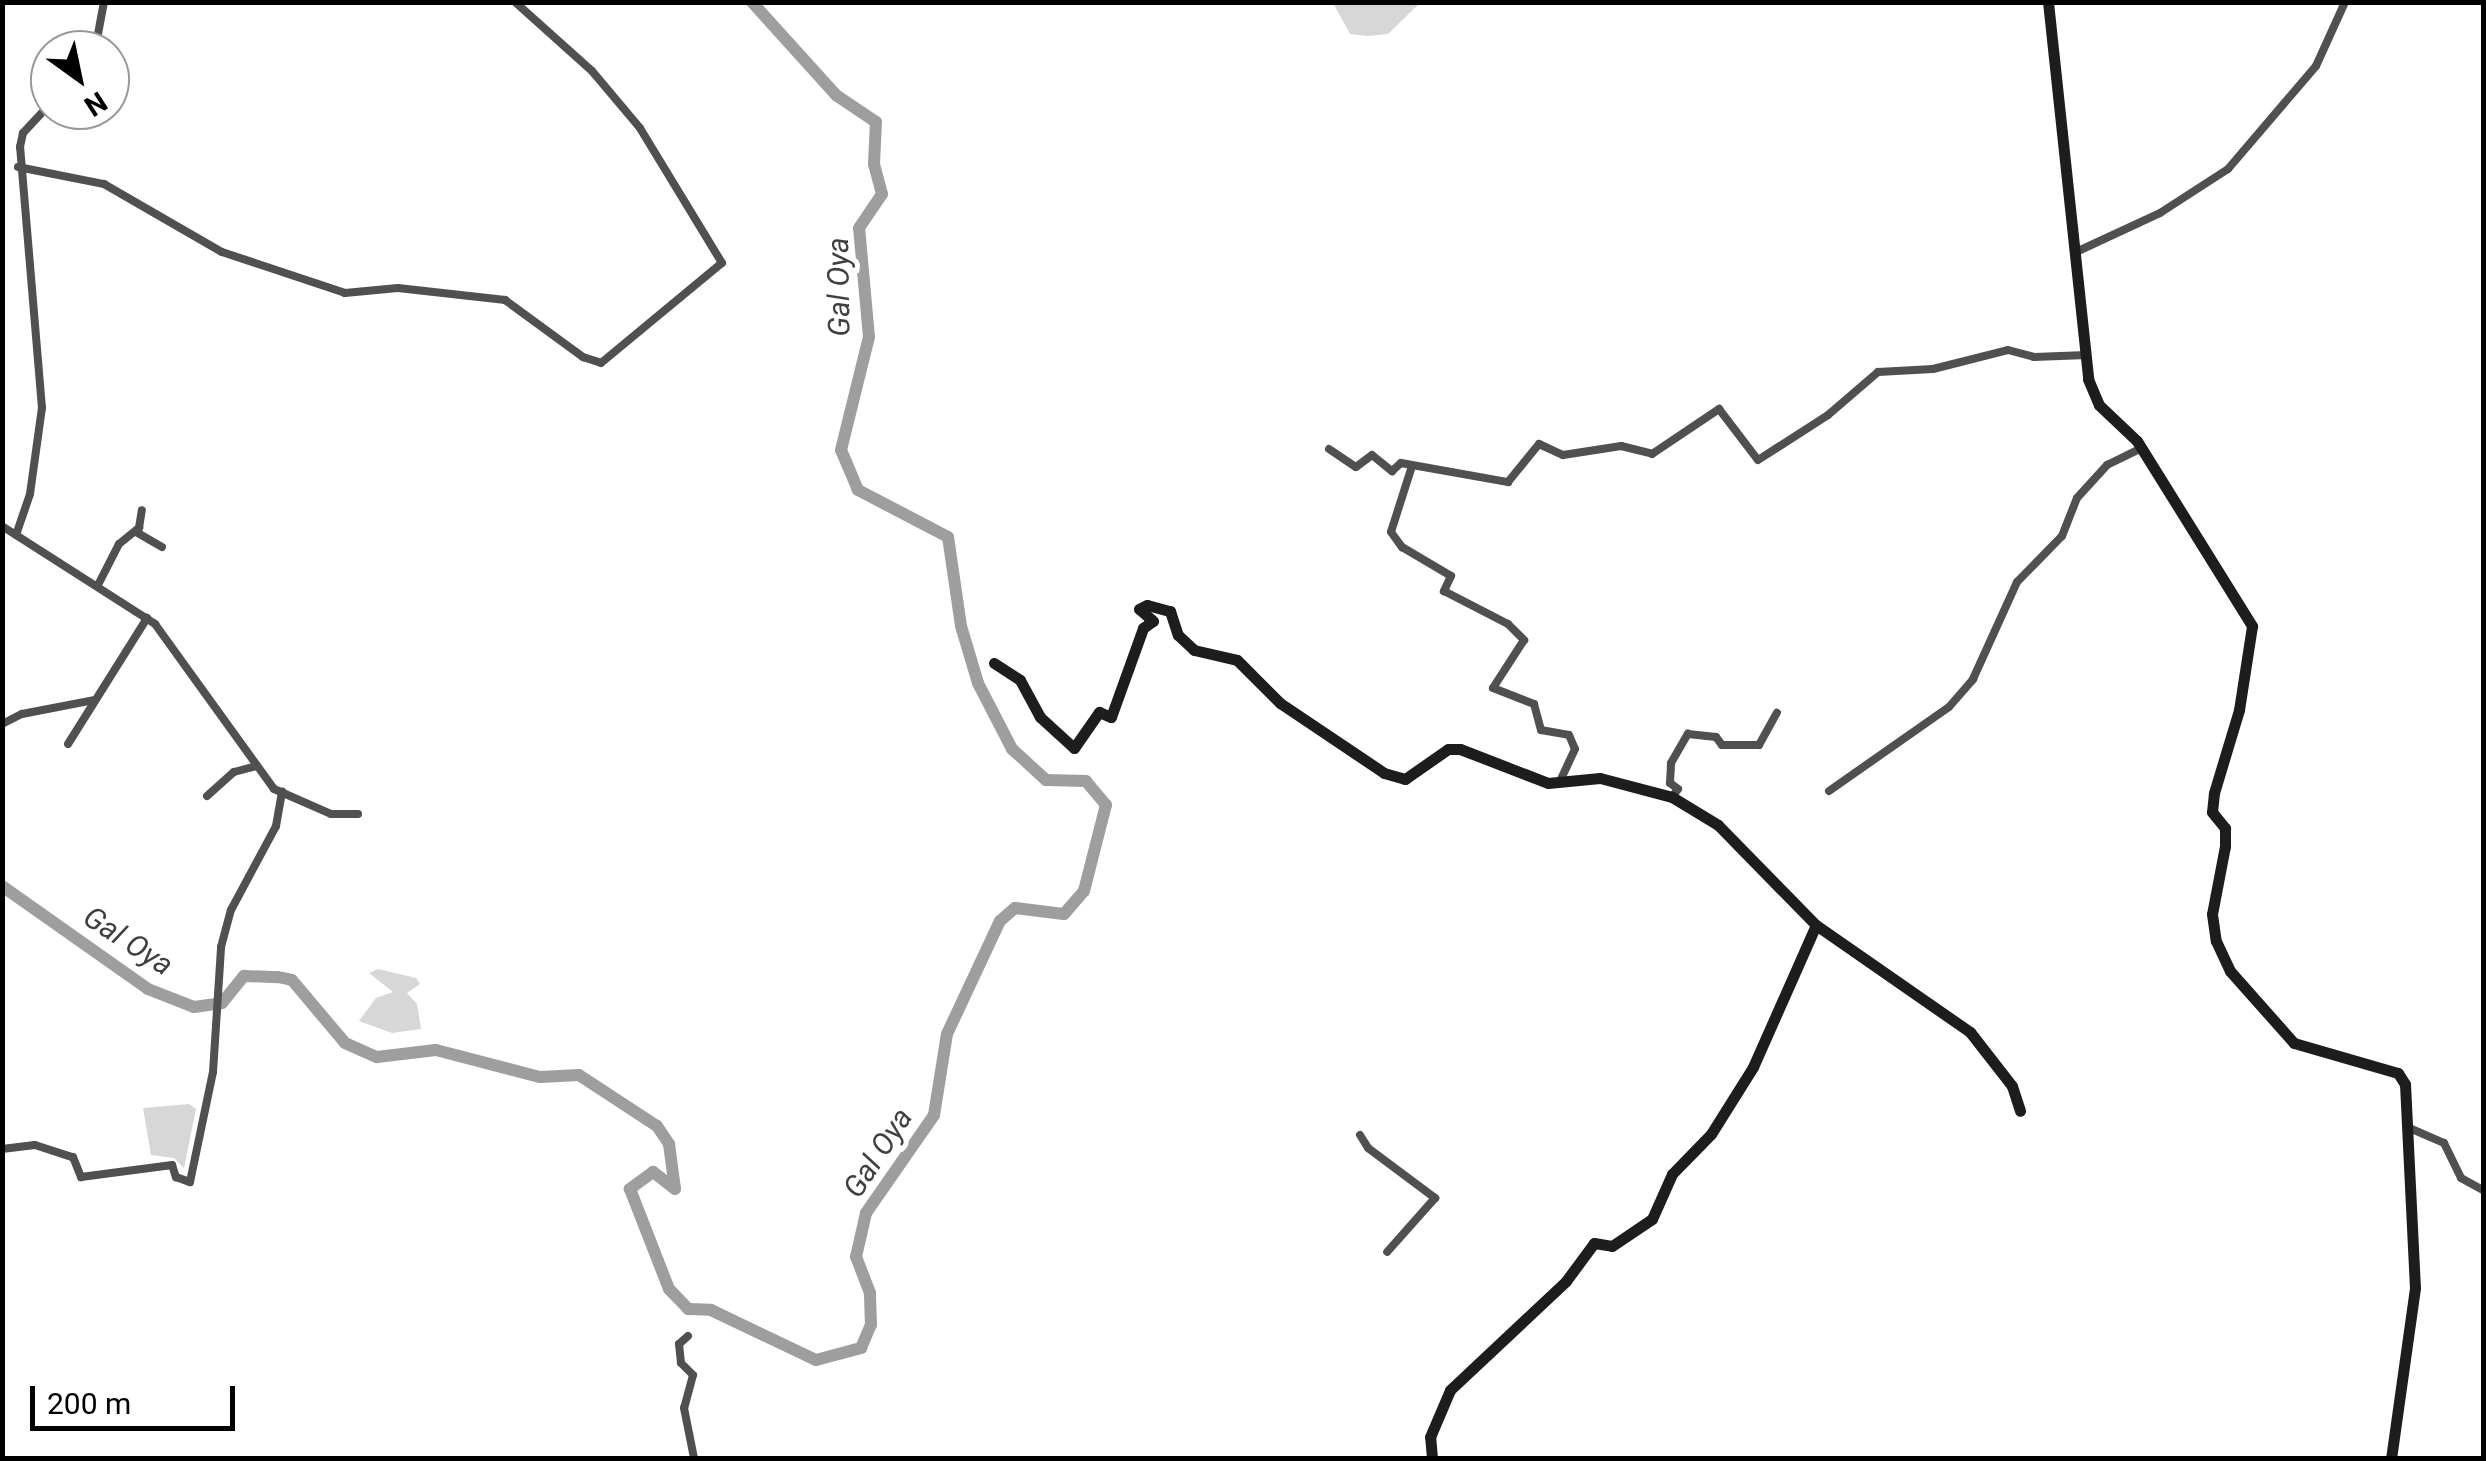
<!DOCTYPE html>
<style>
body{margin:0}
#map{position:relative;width:2486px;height:1461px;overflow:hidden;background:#fff;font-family:Roboto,sans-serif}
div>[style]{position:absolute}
.green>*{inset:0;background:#d7d7d7}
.river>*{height:12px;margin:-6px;padding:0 6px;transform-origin:6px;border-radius:6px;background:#9e9e9e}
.minor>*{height:8px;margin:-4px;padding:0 4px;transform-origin:4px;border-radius:4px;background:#505050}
.secondary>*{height:11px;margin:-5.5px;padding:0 5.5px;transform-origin:5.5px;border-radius:5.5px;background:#1d1d1d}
span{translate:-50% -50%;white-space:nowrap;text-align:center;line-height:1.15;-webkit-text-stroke:10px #fff;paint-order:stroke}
.water-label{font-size:30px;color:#3f3f3f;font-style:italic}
.frame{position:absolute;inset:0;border:5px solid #000;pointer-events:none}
.north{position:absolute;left:30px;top:30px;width:100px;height:100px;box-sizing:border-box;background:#fff;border:2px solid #999;border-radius:50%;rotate:147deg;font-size:28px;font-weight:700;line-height:40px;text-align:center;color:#000}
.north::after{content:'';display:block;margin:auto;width:35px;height:45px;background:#000;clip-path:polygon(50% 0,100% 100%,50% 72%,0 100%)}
.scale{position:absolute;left:30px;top:1386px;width:205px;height:45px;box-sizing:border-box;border:5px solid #000;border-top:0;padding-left:12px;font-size:30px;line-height:35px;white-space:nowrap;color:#000;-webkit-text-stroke:8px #fff;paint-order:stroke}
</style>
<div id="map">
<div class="green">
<div style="clip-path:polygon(1333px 3px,1333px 2px,1420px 3px,1388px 34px,1368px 36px,1350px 34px)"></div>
<div style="clip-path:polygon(378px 969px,416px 978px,420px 984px,407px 993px,417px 1004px,421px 1029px,392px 1033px,359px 1021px,376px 998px,393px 992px,369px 973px)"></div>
<div style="clip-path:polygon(189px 1104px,196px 1109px,184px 1168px,174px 1158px,151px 1155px,143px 1108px)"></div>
</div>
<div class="river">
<div style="left:2px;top:886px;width:179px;rotate:35.2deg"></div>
<div style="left:148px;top:989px;width:49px;rotate:21.4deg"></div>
<div style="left:194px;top:1007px;width:28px;rotate:-8deg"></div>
<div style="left:222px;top:1003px;width:35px;rotate:-51deg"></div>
<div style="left:244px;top:976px;width:34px;rotate:2deg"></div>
<div style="left:278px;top:977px;width:14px;rotate:12deg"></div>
<div style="left:292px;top:980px;width:82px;rotate:49.9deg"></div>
<div style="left:345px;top:1043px;width:35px;rotate:24deg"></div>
<div style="left:377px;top:1057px;width:59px;rotate:-6.8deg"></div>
<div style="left:436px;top:1050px;width:107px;rotate:14.6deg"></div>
<div style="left:540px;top:1077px;width:39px;rotate:-3deg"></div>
<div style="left:579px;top:1075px;width:93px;rotate:33.2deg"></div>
<div style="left:657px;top:1126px;width:22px;rotate:56deg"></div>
<div style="left:669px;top:1144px;width:45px;rotate:82.4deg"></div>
<div style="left:675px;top:1189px;width:28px;rotate:-142deg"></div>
<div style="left:653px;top:1172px;width:29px;rotate:144deg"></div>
<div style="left:630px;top:1189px;width:107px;rotate:68.7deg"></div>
<div style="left:669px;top:1289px;width:28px;rotate:46deg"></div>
<div style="left:688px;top:1309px;width:23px;rotate:2deg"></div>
<div style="left:711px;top:1310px;width:116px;rotate:25.5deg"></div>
<div style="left:816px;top:1360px;width:47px;rotate:-14.9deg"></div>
<div style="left:861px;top:1348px;width:25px;rotate:-67deg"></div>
<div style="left:871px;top:1325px;width:32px;rotate:-92deg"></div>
<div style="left:870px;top:1293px;width:39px;rotate:-111deg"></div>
<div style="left:856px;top:1257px;width:45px;rotate:-77.2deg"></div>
<div style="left:866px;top:1213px;width:119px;rotate:-55.2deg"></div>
<div style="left:934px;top:1115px;width:82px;rotate:-80.9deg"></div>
<div style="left:947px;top:1034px;width:125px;rotate:-64.9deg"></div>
<div style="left:1000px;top:921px;width:20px;rotate:-41deg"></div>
<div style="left:1015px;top:908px;width:49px;rotate:7deg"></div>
<div style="left:1064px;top:914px;width:30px;rotate:-49deg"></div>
<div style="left:1084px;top:891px;width:89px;rotate:-75.7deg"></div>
<div style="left:1106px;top:805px;width:31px;rotate:-130deg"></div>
<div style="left:1086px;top:781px;width:40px;rotate:-178.6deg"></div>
<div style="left:1046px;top:780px;width:46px;rotate:-137.6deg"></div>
<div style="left:1012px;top:749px;width:74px;rotate:-117.3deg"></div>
<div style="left:978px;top:683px;width:59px;rotate:-106.6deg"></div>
<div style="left:961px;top:626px;width:90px;rotate:-98.3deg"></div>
<div style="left:948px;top:537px;width:102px;rotate:-152.4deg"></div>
<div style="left:858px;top:490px;width:43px;rotate:-113deg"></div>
<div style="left:841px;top:450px;width:116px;rotate:-76.1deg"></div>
<div style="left:869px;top:337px;width:109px;rotate:-95.2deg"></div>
<div style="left:859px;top:228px;width:41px;rotate:-55.9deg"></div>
<div style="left:882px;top:194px;width:31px;rotate:-105deg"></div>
<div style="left:874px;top:164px;width:42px;rotate:-87.3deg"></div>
<div style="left:876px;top:122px;width:48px;rotate:-146deg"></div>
<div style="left:836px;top:95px;width:125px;rotate:-132.1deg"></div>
</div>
<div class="minor">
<div style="left:95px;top:50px;width:49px;rotate:-79.4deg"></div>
<div style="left:18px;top:167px;width:88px;rotate:11.2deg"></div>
<div style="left:104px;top:184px;width:136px;rotate:30deg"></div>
<div style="left:222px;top:252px;width:130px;rotate:18.4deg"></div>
<div style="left:345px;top:293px;width:53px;rotate:-5.4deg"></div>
<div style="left:398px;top:288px;width:108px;rotate:6.4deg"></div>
<div style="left:505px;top:300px;width:97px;rotate:36.2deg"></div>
<div style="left:583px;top:357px;width:19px;rotate:18deg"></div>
<div style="left:601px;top:363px;width:157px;rotate:-39.6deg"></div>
<div style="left:722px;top:263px;width:158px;rotate:-121.3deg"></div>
<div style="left:640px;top:128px;width:75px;rotate:-130.1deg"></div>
<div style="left:592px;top:71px;width:103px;rotate:-138.1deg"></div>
<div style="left:2076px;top:252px;width:93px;rotate:-24.9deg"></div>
<div style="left:2160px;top:213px;width:81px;rotate:-32.9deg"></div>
<div style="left:2228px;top:169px;width:135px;rotate:-49.5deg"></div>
<div style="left:2316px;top:66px;width:70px;rotate:-65.6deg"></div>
<div style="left:1329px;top:449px;width:32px;rotate:34deg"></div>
<div style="left:1356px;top:467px;width:20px;rotate:-37deg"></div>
<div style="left:1372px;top:455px;width:26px;rotate:39deg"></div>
<div style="left:1392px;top:471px;width:12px;rotate:-42deg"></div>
<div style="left:1401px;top:463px;width:109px;rotate:10.1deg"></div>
<div style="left:1508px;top:482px;width:49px;rotate:-50.8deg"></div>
<div style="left:1539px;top:444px;width:26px;rotate:25deg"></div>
<div style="left:1563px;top:455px;width:59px;rotate:-8.8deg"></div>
<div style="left:1621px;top:446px;width:32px;rotate:14deg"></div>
<div style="left:1652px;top:454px;width:81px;rotate:-33.9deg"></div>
<div style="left:1719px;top:409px;width:64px;rotate:52.6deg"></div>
<div style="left:1758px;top:460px;width:83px;rotate:-32.7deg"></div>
<div style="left:1828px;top:415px;width:66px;rotate:-40.7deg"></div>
<div style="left:1878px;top:372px;width:55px;rotate:-3.1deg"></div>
<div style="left:1933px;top:369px;width:77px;rotate:-14.2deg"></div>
<div style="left:2008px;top:350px;width:27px;rotate:15deg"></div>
<div style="left:2034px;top:357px;width:53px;rotate:-2.2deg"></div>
<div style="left:1412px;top:466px;width:69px;rotate:107.7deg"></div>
<div style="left:1391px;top:532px;width:19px;rotate:54deg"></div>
<div style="left:1402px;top:547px;width:57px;rotate:30.6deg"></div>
<div style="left:1451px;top:576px;width:17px;rotate:115deg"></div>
<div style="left:1444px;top:591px;width:72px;rotate:27.3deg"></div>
<div style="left:1508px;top:624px;width:23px;rotate:45deg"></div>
<div style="left:1524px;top:640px;width:57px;rotate:122.9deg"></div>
<div style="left:1493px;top:688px;width:44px;rotate:21.3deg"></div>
<div style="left:1534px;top:704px;width:27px;rotate:75deg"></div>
<div style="left:1541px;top:730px;width:28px;rotate:10deg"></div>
<div style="left:1569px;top:735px;width:15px;rotate:67deg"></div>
<div style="left:1575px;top:749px;width:38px;rotate:115deg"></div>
<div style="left:2px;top:526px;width:182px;rotate:32.6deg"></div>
<div style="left:155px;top:624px;width:203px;rotate:54.2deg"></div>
<div style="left:274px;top:789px;width:62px;rotate:23.7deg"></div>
<div style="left:331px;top:814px;width:27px"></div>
<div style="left:136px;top:532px;width:30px;rotate:30deg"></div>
<div style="left:16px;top:535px;width:43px;rotate:-71.1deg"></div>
<div style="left:30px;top:494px;width:87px;rotate:-82.1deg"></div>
<div style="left:42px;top:408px;width:262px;rotate:-94.8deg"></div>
<div style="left:20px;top:147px;width:14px;rotate:-78deg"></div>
<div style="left:23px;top:133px;width:40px;rotate:-47deg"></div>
<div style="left:98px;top:585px;width:46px;rotate:-62.9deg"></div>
<div style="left:119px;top:544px;width:26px;rotate:-39deg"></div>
<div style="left:139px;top:528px;width:18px;rotate:-81deg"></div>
<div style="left:2px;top:724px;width:22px;rotate:-27deg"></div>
<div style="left:22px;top:714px;width:73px;rotate:-11deg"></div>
<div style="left:68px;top:744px;width:149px;rotate:-57.9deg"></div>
<div style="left:1829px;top:791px;width:146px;rotate:-35deg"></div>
<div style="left:1949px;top:707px;width:37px;rotate:-49deg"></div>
<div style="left:1973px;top:679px;width:107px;rotate:-65.6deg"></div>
<div style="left:2017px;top:582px;width:64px;rotate:-45.6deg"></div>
<div style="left:2062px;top:536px;width:41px;rotate:-68.5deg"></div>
<div style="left:2077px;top:498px;width:45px;rotate:-47.7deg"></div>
<div style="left:2107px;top:465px;width:39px;rotate:-26deg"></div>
<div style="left:207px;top:796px;width:36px;rotate:-42deg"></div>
<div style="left:234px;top:772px;width:23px;rotate:-15deg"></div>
<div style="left:1672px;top:797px;width:10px;rotate:-53deg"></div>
<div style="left:1678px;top:789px;width:10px;rotate:-143deg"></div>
<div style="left:1670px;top:783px;width:20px;rotate:-87deg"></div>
<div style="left:1671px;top:763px;width:34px;rotate:-60deg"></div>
<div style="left:1688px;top:734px;width:28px;rotate:6deg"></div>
<div style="left:1716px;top:737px;width:10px;rotate:53deg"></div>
<div style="left:1722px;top:745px;width:37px"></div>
<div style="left:1759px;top:745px;width:37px;rotate:-61deg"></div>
<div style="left:2407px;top:1127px;width:40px;rotate:23.4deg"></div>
<div style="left:2444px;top:1143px;width:39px;rotate:64deg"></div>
<div style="left:2461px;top:1178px;width:26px;rotate:29deg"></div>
<div style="left:1360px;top:1135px;width:15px;rotate:58deg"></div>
<div style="left:1368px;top:1148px;width:84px;rotate:36.7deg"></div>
<div style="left:1435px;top:1198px;width:72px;rotate:131.6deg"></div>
<div style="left:2px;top:1149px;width:33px;rotate:-7deg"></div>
<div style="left:35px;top:1145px;width:40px;rotate:18deg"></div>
<div style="left:73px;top:1157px;width:22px;rotate:68deg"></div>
<div style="left:81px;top:1177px;width:92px;rotate:-7.5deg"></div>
<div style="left:172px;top:1165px;width:13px;rotate:72deg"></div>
<div style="left:176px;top:1177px;width:15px;rotate:20deg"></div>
<div style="left:190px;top:1182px;width:112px;rotate:-78.2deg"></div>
<div style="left:213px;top:1072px;width:125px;rotate:-86.3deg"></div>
<div style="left:221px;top:947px;width:38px;rotate:-75deg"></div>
<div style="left:231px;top:910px;width:95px;rotate:-61.8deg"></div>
<div style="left:276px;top:826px;width:35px;rotate:-80deg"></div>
<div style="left:688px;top:1336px;width:12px;rotate:138deg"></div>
<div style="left:679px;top:1344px;width:19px;rotate:84deg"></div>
<div style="left:681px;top:1363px;width:17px;rotate:45deg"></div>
<div style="left:693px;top:1375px;width:34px;rotate:105deg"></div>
<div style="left:684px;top:1408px;width:51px;rotate:78.7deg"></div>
</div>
<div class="secondary">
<div style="left:2048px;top:2px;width:379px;rotate:83.9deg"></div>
<div style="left:2088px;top:379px;width:28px;rotate:67deg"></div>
<div style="left:2099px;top:405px;width:52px;rotate:43.5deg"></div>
<div style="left:2137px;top:441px;width:218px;rotate:58.1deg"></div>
<div style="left:2252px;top:626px;width:85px;rotate:98.8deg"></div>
<div style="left:2239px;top:710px;width:87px;rotate:106.8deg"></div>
<div style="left:2214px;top:793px;width:19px;rotate:96deg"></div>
<div style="left:2212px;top:812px;width:21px;rotate:51deg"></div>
<div style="left:2225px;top:828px;width:18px;rotate:90deg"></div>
<div style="left:2225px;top:846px;width:69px;rotate:100.8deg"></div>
<div style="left:2212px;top:914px;width:27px;rotate:82deg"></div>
<div style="left:2216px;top:941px;width:33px;rotate:65deg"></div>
<div style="left:2230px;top:971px;width:96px;rotate:48.4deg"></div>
<div style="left:2294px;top:1043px;width:108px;rotate:16.1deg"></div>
<div style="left:2398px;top:1073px;width:13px;rotate:58deg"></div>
<div style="left:2405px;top:1084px;width:204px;rotate:87.2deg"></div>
<div style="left:2415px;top:1288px;width:172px;rotate:98deg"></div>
<div style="left:994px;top:663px;width:31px;rotate:33deg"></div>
<div style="left:1020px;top:680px;width:42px;rotate:61.6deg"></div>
<div style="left:1040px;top:717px;width:46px;rotate:42.4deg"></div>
<div style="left:1074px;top:748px;width:44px;rotate:-55.2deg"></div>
<div style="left:1099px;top:712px;width:13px;rotate:23deg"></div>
<div style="left:1111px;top:717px;width:95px;rotate:-70.2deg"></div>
<div style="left:1143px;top:628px;width:12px;rotate:-35deg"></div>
<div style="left:1153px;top:621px;width:18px;rotate:-139deg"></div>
<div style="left:1139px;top:609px;width:9px;rotate:-27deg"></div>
<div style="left:1147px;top:605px;width:24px;rotate:15deg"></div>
<div style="left:1170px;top:611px;width:25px;rotate:72deg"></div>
<div style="left:1178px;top:635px;width:22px;rotate:43deg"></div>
<div style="left:1194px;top:650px;width:44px;rotate:13.1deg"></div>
<div style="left:1237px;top:660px;width:61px;rotate:45deg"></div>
<div style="left:1280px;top:703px;width:125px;rotate:33.9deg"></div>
<div style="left:1384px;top:773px;width:22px;rotate:16deg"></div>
<div style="left:1405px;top:779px;width:52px;rotate:-34.9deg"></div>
<div style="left:1448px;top:749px;width:12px"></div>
<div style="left:1460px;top:749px;width:94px;rotate:21.1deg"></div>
<div style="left:1548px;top:783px;width:52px;rotate:-5.5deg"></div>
<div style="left:1600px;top:778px;width:74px;rotate:14.8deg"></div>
<div style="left:1672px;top:797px;width:54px;rotate:31.3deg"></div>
<div style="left:1718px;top:825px;width:140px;rotate:45.6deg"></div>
<div style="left:1816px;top:925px;width:188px;rotate:34.8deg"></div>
<div style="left:1970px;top:1032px;width:68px;rotate:52.1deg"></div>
<div style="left:2012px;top:1086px;width:26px;rotate:72deg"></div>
<div style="left:1432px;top:1458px;width:21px;rotate:-95deg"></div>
<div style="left:1430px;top:1437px;width:51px;rotate:-66.9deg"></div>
<div style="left:1450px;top:1390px;width:159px;rotate:-43.2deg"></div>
<div style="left:1566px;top:1281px;width:47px;rotate:-53.6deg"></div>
<div style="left:1594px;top:1243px;width:18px;rotate:9deg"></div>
<div style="left:1612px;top:1246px;width:48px;rotate:-34deg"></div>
<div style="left:1652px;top:1219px;width:49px;rotate:-66deg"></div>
<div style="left:1672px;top:1174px;width:56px;rotate:-45.7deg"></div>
<div style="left:1711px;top:1134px;width:79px;rotate:-57.9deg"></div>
<div style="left:1753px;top:1067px;width:155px;rotate:-66.1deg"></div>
</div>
<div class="water-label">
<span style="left:839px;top:287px;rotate:-91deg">Gal Oya</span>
<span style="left:128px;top:941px;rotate:33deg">Gal Oya</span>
<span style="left:878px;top:1153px;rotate:-57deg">Gal Oya</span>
</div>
<div class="frame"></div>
<div class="north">N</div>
<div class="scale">200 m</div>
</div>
